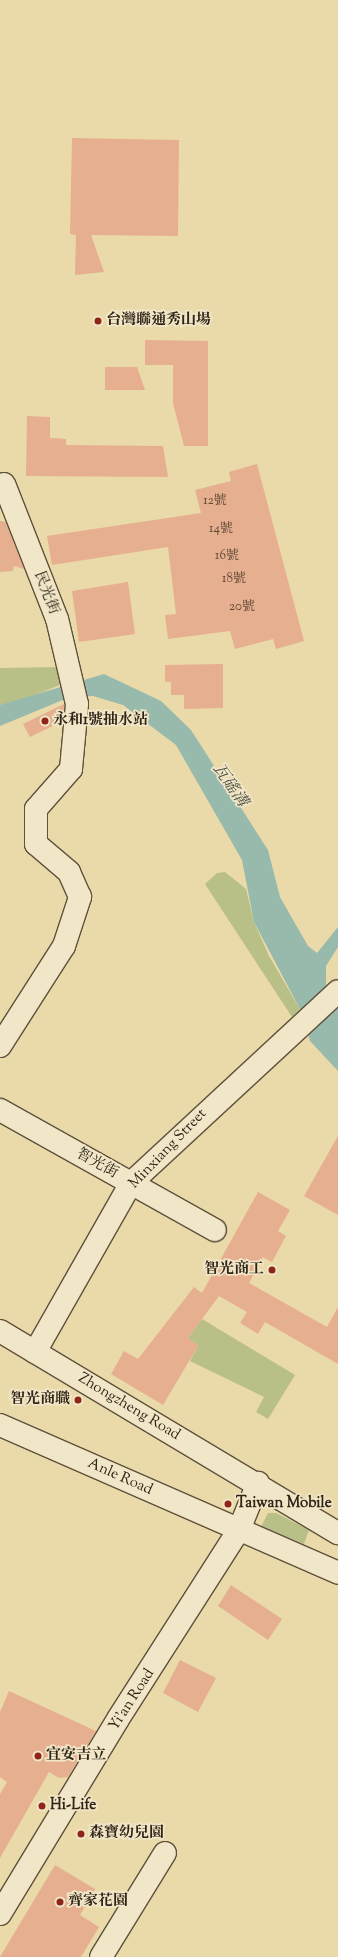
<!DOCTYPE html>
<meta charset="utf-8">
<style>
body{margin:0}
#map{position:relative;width:338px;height:1957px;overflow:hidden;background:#ead9a9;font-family:"Sorts Mill Goudy","Noto Serif TC",serif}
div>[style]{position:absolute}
.green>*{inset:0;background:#b8bf87}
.water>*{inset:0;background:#98baac}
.building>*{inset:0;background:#e6af8f}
.roads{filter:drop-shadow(1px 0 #5e513c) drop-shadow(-1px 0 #5e513c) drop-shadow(0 1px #5e513c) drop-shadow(0 -1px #5e513c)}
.minor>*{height:22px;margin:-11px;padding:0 11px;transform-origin:11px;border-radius:11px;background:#f1e6c7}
.dots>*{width:11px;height:11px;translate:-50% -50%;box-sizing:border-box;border:2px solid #f1e6c7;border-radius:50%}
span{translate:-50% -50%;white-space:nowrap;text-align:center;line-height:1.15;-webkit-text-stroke:3.5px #f1e6c7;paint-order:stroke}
.number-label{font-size:13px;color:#5e4735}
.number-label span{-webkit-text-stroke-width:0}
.poi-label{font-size:15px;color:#302417;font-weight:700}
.left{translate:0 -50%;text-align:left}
.right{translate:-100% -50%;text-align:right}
.street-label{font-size:15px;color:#302417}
.water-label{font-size:16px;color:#4f5144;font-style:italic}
</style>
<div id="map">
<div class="green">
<div style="clip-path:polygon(61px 667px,65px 683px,19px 701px,0 705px,0 668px)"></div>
<div style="clip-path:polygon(225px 872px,246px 889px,254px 922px,269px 956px,300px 1009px,292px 1017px,205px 884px,217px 873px)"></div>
<div style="clip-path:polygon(202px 1319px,295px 1375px,268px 1419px,256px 1412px,264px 1397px,190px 1361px,198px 1346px,188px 1338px)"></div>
<div style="clip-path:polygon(268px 1513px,276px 1513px,309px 1530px,304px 1544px,261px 1527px)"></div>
</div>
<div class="water">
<div style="clip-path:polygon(104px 674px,161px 701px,191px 730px,268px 850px,280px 897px,308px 946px,317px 953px,338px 927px,338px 947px,326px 966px,326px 984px,338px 1010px,338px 1071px,310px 1041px,300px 1009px,254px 922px,242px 860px,176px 745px,123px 705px,93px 696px,70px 697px,0 726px,0 705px)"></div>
</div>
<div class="building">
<div style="clip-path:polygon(72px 138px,179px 140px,178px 236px,91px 235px,104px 272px,75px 275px,76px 235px,70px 234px)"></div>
<div style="clip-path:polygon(145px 340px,208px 341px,208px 446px,184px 446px,173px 403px,173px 365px,145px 365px)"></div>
<div style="clip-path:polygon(105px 367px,137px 367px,145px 390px,105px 390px)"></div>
<div style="clip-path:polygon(27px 416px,50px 417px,50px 438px,66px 439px,66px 445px,163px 446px,168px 477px,26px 476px)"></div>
<div style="clip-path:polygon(257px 464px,304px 641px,276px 649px,273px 639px,235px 649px,230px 631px,168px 639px,165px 615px,176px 614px,168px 547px,52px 565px,47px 536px,201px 513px,195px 490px,231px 481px,229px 472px)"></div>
<div style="clip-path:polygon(0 521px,6px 522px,24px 569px,14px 566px,13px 571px,0 572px)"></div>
<div style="clip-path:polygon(128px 582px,135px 634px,79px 642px,72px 591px)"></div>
<div style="clip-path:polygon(223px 664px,223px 708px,184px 709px,184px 695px,171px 695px,171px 682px,165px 682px,165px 665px)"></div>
<div style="clip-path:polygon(64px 704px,63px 721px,30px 737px,23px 724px)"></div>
<div style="clip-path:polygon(338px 1136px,338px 1215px,304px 1196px)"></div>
<div style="clip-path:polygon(258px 1192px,290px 1210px,278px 1231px,286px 1236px,272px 1262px,263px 1257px,249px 1283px,327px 1327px,338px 1307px,338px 1364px,265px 1322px,258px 1334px,240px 1323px,247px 1312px,219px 1296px,188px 1338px,198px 1346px,163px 1405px,111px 1374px,124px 1351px,138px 1359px,194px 1287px,202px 1293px)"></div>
<div style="clip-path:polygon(231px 1585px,282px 1619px,268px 1640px,218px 1606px)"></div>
<div style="clip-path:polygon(180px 1660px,216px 1678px,198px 1712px,163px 1693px)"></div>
<div style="clip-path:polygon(9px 1691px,96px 1731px,68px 1777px,59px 1778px,49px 1772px,0 1858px,0 1794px,7px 1782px,0 1777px,0 1712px)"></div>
<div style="clip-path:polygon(55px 1865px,95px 1889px,80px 1915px,99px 1927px,81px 1957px,0 1957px)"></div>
</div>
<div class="roads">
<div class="minor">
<div style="left:0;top:1046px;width:119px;rotate:-57.4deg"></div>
<div style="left:64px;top:946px;width:52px;rotate:-71.9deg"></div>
<div style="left:80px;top:897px;width:27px;rotate:-114deg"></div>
<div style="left:69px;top:872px;width:43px;rotate:-139.7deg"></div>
<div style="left:36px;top:844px;width:35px;rotate:-90deg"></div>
<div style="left:36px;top:809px;width:53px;rotate:-48.8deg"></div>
<div style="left:71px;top:769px;width:65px;rotate:-84.7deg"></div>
<div style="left:77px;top:704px;width:87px;rotate:-103.2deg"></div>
<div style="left:57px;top:619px;width:145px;rotate:-111.4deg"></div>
<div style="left:0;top:1110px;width:246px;rotate:29.2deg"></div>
<div style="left:0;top:1331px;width:394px;rotate:30.9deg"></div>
<div style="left:35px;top:1352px;width:194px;rotate:-60.4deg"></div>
<div style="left:131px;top:1183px;width:282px;rotate:-42.8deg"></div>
<div style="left:0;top:1425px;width:369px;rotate:23.6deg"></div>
<div style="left:0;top:1914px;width:228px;rotate:-58.8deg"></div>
<div style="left:118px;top:1719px;width:224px;rotate:-57.4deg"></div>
<div style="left:239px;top:1530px;width:51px;rotate:-68deg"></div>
<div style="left:101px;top:1957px;width:122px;rotate:-58.4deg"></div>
</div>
</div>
<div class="dots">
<div style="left:98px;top:321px;background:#8f2418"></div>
<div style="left:45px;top:721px;background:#8f2418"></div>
<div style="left:272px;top:1270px;background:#8f2418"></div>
<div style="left:78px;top:1400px;background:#8f2418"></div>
<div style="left:228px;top:1504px;background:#8f2418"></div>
<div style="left:38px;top:1756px;background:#8f2418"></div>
<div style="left:42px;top:1806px;background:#8f2418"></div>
<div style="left:81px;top:1834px;background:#8f2418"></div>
<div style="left:60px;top:1902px;background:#8f2418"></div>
</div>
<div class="number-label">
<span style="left:215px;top:501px">12號</span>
<span style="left:221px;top:529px">14號</span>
<span style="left:227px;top:556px">16號</span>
<span style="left:234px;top:579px">18號</span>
<span style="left:242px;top:607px">20號</span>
</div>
<div class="poi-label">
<span class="left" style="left:106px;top:321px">台灣聯通秀山場</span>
<span class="left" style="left:53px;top:721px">永和1號抽水站</span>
<span class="right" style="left:264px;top:1270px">智光商工</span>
<span class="right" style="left:70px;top:1400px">智光商職</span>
<span class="left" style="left:236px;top:1504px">Taiwan Mobile</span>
<span class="left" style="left:46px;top:1756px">宜安吉立</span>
<span class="left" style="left:50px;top:1806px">Hi-Life</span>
<span class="left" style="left:89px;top:1834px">森寶幼兒園</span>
<span class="left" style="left:68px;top:1902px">齊家花園</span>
</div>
<div class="street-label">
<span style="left:46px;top:593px;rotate:69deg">民光街</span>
<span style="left:168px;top:1149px;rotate:-46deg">Minxiang Street</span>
<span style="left:97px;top:1164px;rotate:29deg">智光街</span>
<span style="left:129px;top:1407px;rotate:31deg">Zhongzheng Road</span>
<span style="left:120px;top:1477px;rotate:24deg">Anle Road</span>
<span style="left:132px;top:1700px;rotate:-57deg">Yi'an Road</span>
</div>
<div class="water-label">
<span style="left:229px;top:786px;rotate:55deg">瓦磘溝</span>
</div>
</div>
